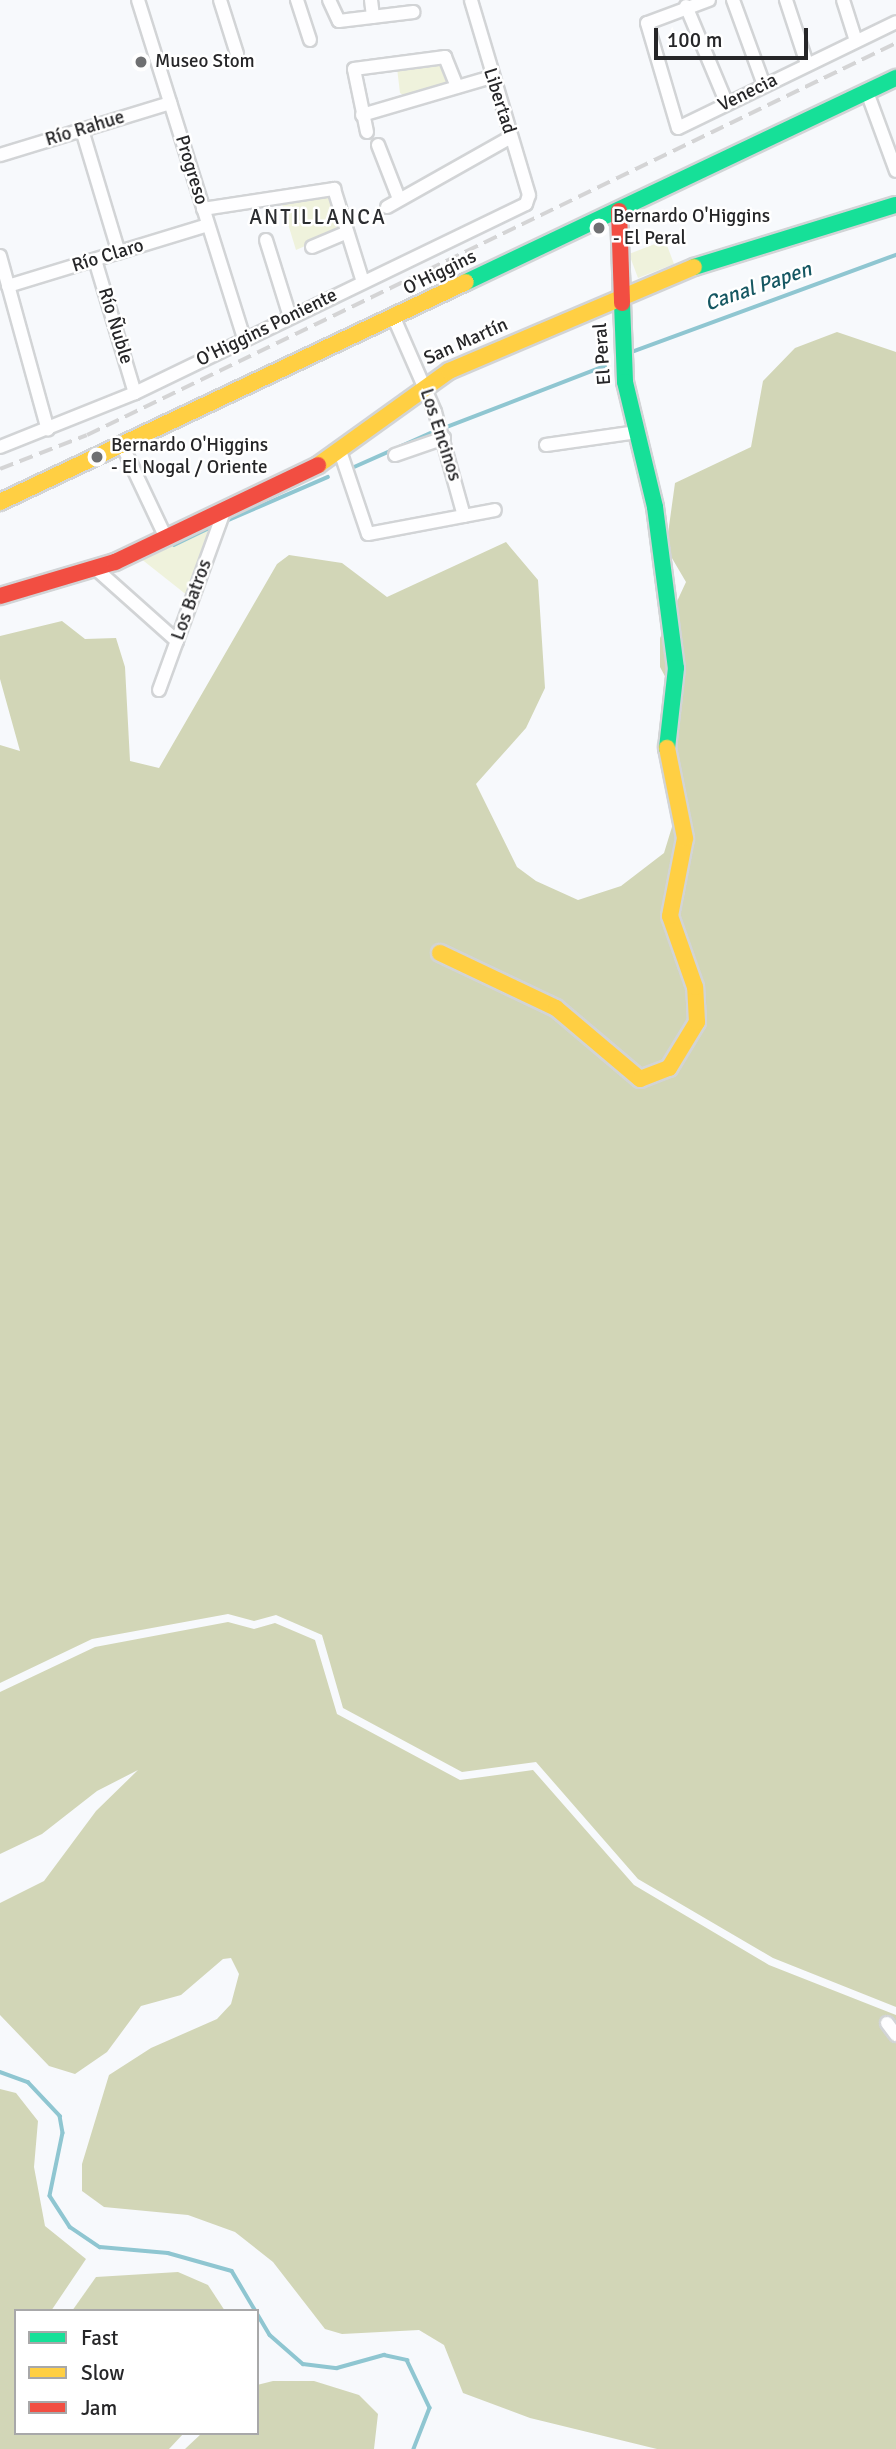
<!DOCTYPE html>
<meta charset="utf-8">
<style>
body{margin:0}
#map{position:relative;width:896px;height:2449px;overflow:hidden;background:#f7f9fc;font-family:Signika,sans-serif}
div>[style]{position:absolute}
.green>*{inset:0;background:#eff2dc}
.forest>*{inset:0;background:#d2d6b7}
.stream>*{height:3.5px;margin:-1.75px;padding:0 1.75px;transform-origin:1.75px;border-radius:1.75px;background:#8fc6d1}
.roads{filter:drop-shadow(2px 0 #d2d4d6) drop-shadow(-2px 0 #d2d4d6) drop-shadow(0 2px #d2d4d6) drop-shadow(0 -2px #d2d4d6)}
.street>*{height:12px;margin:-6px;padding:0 6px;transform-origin:6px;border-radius:6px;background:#fefeff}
.fast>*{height:16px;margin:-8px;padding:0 8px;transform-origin:8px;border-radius:8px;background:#16e098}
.slow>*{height:16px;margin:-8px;padding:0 8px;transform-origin:8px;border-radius:8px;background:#ffcf43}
.jam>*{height:16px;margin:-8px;padding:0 8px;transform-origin:8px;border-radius:8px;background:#f24e42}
.rail>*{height:3.5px;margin-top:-1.75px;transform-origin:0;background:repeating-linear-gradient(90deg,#d4d4d5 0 14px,transparent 0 21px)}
.dots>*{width:19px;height:19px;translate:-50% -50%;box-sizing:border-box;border:4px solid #fff;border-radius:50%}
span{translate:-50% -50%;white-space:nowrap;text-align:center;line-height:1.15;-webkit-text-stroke:5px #fff;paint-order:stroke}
.poi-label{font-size:19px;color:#262628}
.left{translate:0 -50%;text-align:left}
.street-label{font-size:19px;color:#262628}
.neighbourhood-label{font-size:21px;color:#2c2e31;letter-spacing:2px}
.water-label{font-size:21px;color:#155762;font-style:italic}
.legend{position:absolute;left:14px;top:2309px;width:245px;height:126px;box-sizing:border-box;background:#fff;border:2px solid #a8a8a9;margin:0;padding:9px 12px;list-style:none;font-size:21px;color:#262628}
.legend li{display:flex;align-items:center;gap:14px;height:35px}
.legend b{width:35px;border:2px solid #a8a8a9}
.scale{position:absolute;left:654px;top:28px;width:154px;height:32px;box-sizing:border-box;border:4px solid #262628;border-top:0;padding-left:9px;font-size:21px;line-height:24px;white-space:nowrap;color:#262628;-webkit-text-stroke:5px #fff;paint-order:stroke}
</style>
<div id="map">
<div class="green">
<div style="clip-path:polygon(442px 61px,450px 83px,407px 98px,400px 93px,397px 68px)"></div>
<div style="clip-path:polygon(328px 191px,343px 224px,339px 231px,296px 250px,281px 201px)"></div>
<div style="clip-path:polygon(665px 240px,674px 264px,638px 278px,629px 254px)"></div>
<div style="clip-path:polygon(216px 520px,188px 596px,140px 558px)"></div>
</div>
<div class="forest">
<div style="clip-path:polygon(837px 332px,896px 352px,896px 2007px,773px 1958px,638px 1879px,536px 1762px,462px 1772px,343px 1708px,322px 1635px,276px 1615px,254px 1621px,228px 1614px,92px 1639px,0 1683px,0 745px,20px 751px,0 679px,0 636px,62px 621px,85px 639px,116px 638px,125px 667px,130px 761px,159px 768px,277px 564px,289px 555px,342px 563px,387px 597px,506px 542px,538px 580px,545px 688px,526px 728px,476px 784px,517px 867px,536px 881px,578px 900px,621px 886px,664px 853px,679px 804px,663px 757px,675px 695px,660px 667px,660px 638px,686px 582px,666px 548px,675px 483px,751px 447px,763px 381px,795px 348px)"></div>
<div style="clip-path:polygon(228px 1622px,254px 1629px,275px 1623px,315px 1640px,337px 1714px,460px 1780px,533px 1770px,634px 1885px,769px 1965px,896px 2015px,896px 2449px,657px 2449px,530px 2418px,463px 2393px,444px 2345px,419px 2330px,342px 2334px,325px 2329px,273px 2262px,235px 2232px,188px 2215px,104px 2207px,82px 2191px,82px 2164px,109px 2075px,151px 2048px,217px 2019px,231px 2004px,239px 1974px,231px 1958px,223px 1959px,181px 1995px,141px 2006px,107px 2052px,75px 2074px,49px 2066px,0 2015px,0 1903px,44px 1881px,96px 1811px,138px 1770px,97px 1791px,42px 1834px,0 1854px,0 1692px,95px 1647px)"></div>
<div style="clip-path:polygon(0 2089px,16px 2093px,38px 2121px,34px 2167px,45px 2226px,86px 2259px,51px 2311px,16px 2311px,16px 2433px,184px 2433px,169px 2449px,0 2449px)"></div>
<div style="clip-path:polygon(178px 2272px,208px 2285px,225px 2311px,72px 2311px,96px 2277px)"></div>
<div style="clip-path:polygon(273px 2381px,314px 2381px,359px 2395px,378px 2414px,374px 2449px,185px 2449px,202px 2433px,257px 2433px,257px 2385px)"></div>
</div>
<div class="stream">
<div style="left:632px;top:352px;width:281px;rotate:-20.2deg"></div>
<div style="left:447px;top:427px;width:169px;rotate:-21.1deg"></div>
<div style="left:352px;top:468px;width:86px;rotate:-23.9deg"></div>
<div style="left:224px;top:522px;width:113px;rotate:-23.4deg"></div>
<div style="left:174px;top:545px;width:41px;rotate:-25.9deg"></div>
<div style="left:0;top:2072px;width:30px;rotate:20deg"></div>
<div style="left:28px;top:2082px;width:47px;rotate:46.7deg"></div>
<div style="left:60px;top:2116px;width:17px;rotate:80deg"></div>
<div style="left:63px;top:2133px;width:64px;rotate:101.7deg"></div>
<div style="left:50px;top:2196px;width:37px;rotate:57deg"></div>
<div style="left:70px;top:2227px;width:36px;rotate:34deg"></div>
<div style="left:100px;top:2247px;width:68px;rotate:5deg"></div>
<div style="left:168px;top:2253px;width:66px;rotate:15.7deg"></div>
<div style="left:232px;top:2271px;width:74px;rotate:59.3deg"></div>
<div style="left:270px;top:2335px;width:44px;rotate:41.3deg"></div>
<div style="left:303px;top:2364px;width:34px;rotate:7deg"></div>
<div style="left:337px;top:2368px;width:49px;rotate:-15.5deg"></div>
<div style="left:384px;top:2355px;width:24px;rotate:12deg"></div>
<div style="left:407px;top:2360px;width:53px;rotate:64.4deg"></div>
<div style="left:430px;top:2408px;width:44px;rotate:111.3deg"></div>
</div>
<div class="roads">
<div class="street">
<div style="left:138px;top:0;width:355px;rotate:72.6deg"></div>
<div style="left:220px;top:0;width:57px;rotate:72.5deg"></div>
<div style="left:297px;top:0;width:42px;rotate:72deg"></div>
<div style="left:329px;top:0;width:23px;rotate:65deg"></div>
<div style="left:339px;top:21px;width:75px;rotate:-6.9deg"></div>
<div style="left:371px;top:0;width:17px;rotate:83deg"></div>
<div style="left:709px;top:0;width:66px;rotate:159.6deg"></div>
<div style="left:647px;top:23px;width:109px;rotate:73.6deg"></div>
<div style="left:678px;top:128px;width:242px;rotate:-25.9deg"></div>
<div style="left:733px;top:0;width:90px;rotate:70deg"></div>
<div style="left:786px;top:0;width:67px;rotate:71.8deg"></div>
<div style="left:843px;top:0;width:43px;rotate:72.4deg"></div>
<div style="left:686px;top:6px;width:106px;rotate:67.3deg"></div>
<div style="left:867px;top:92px;width:84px;rotate:69.8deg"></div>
<div style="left:362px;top:115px;width:135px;rotate:-16.3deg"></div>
<div style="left:82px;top:130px;width:128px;rotate:73.3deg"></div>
<div style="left:367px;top:132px;width:64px;rotate:-101.7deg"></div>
<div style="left:354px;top:69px;width:92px;rotate:-7.5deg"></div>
<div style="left:445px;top:57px;width:32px;rotate:68deg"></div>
<div style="left:378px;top:145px;width:58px;rotate:68.7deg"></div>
<div style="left:0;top:155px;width:178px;rotate:-17deg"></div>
<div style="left:387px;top:207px;width:142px;rotate:-29.4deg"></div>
<div style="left:203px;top:209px;width:133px;rotate:-8.7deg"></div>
<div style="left:334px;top:189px;width:97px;rotate:72.7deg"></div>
<div style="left:266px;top:240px;width:81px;rotate:72.7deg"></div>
<div style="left:312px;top:247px;width:38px;rotate:-23deg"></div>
<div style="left:0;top:256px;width:180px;rotate:74.6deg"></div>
<div style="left:95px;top:260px;width:139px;rotate:73.3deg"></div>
<div style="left:8px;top:286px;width:209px;rotate:-17deg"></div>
<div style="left:394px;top:318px;width:103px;rotate:66.4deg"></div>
<div style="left:435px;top:412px;width:108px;rotate:74.4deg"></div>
<div style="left:546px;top:445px;width:92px;rotate:-8.1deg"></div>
<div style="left:0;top:447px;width:145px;rotate:-21.8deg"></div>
<div style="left:135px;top:393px;width:434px;rotate:-25.8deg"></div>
<div style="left:526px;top:204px;width:9px;rotate:-72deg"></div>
<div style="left:529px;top:195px;width:203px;rotate:-106.6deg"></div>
<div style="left:123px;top:447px;width:101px;rotate:64.7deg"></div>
<div style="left:341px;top:454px;width:84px;rotate:71.4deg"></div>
<div style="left:368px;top:534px;width:129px;rotate:-10.7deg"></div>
<div style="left:395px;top:455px;width:52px;rotate:-19.1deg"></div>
<div style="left:95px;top:568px;width:110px;rotate:41.7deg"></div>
<div style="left:159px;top:690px;width:193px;rotate:-70deg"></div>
<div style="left:887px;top:2023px;width:15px;rotate:53deg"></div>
</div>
<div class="fast">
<div style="left:694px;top:267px;width:211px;rotate:-17.1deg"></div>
<div style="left:466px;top:282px;width:476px;rotate:-25.4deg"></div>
<div style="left:622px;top:303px;width:79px;rotate:87.8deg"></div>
<div style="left:625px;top:382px;width:129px;rotate:76.5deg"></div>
<div style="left:655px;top:507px;width:162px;rotate:82.6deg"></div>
<div style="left:676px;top:668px;width:81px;rotate:96.4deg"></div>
</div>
<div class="slow">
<div style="left:318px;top:465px;width:161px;rotate:-35.7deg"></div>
<div style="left:449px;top:371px;width:266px;rotate:-23deg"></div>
<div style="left:0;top:502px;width:515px;rotate:-25.27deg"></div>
<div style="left:440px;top:953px;width:128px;rotate:25.4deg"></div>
<div style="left:556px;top:1008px;width:110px;rotate:40.2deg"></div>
<div style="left:640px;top:1079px;width:31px;rotate:-21deg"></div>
<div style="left:669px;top:1068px;width:54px;rotate:-58.7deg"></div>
<div style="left:697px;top:1022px;width:35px;rotate:-93deg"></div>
<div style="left:695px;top:987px;width:75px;rotate:-109.4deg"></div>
<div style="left:670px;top:916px;width:79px;rotate:-79.1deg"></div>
<div style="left:685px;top:838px;width:92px;rotate:-101.3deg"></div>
</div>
<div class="jam">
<div style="left:619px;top:211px;width:92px;rotate:88.1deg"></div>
<div style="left:0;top:596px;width:120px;rotate:-16.5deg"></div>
<div style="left:115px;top:562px;width:225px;rotate:-25.5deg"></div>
</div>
</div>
<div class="rail">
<div style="left:0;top:469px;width:93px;rotate:-21.3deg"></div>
<div style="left:87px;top:435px;width:899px;rotate:-25.85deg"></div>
</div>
<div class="dots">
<div style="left:141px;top:62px;background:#6f7072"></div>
<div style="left:599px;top:228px;background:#6f7072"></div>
<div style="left:97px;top:457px;background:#6f7072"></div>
</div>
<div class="poi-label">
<span class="left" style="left:155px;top:62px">Museo Stom</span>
<span class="left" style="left:613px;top:228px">Bernardo O'Higgins<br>- El Peral</span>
<span class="left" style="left:111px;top:457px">Bernardo O'Higgins<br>- El Nogal / Oriente</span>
</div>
<div class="street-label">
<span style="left:748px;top:93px;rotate:-26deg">Venecia</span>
<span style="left:499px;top:101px;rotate:72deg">Libertad</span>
<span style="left:85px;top:129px;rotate:-17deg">Río Rahue</span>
<span style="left:191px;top:170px;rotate:73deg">Progreso</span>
<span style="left:108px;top:256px;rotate:-17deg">Río Claro</span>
<span style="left:440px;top:273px;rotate:-26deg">O'Higgins</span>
<span style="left:115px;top:326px;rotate:73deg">Río Ñuble</span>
<span style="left:267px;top:328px;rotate:-26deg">O'Higgins Poniente</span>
<span style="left:466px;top:342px;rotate:-24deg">San Martín</span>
<span style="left:603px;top:354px;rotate:-94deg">El Peral</span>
<span style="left:440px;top:435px;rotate:72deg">Los Encinos</span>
<span style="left:192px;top:600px;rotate:-70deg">Los Batros</span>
</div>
<div class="neighbourhood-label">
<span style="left:318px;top:217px">ANTILLANCA</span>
</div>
<div class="water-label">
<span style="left:758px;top:286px;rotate:-19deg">Canal Papen</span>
</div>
<ul class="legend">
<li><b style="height:9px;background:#16e098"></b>Fast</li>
<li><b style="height:9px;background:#ffcf43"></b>Slow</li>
<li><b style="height:9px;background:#f24e42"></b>Jam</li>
</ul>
<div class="scale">100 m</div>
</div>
